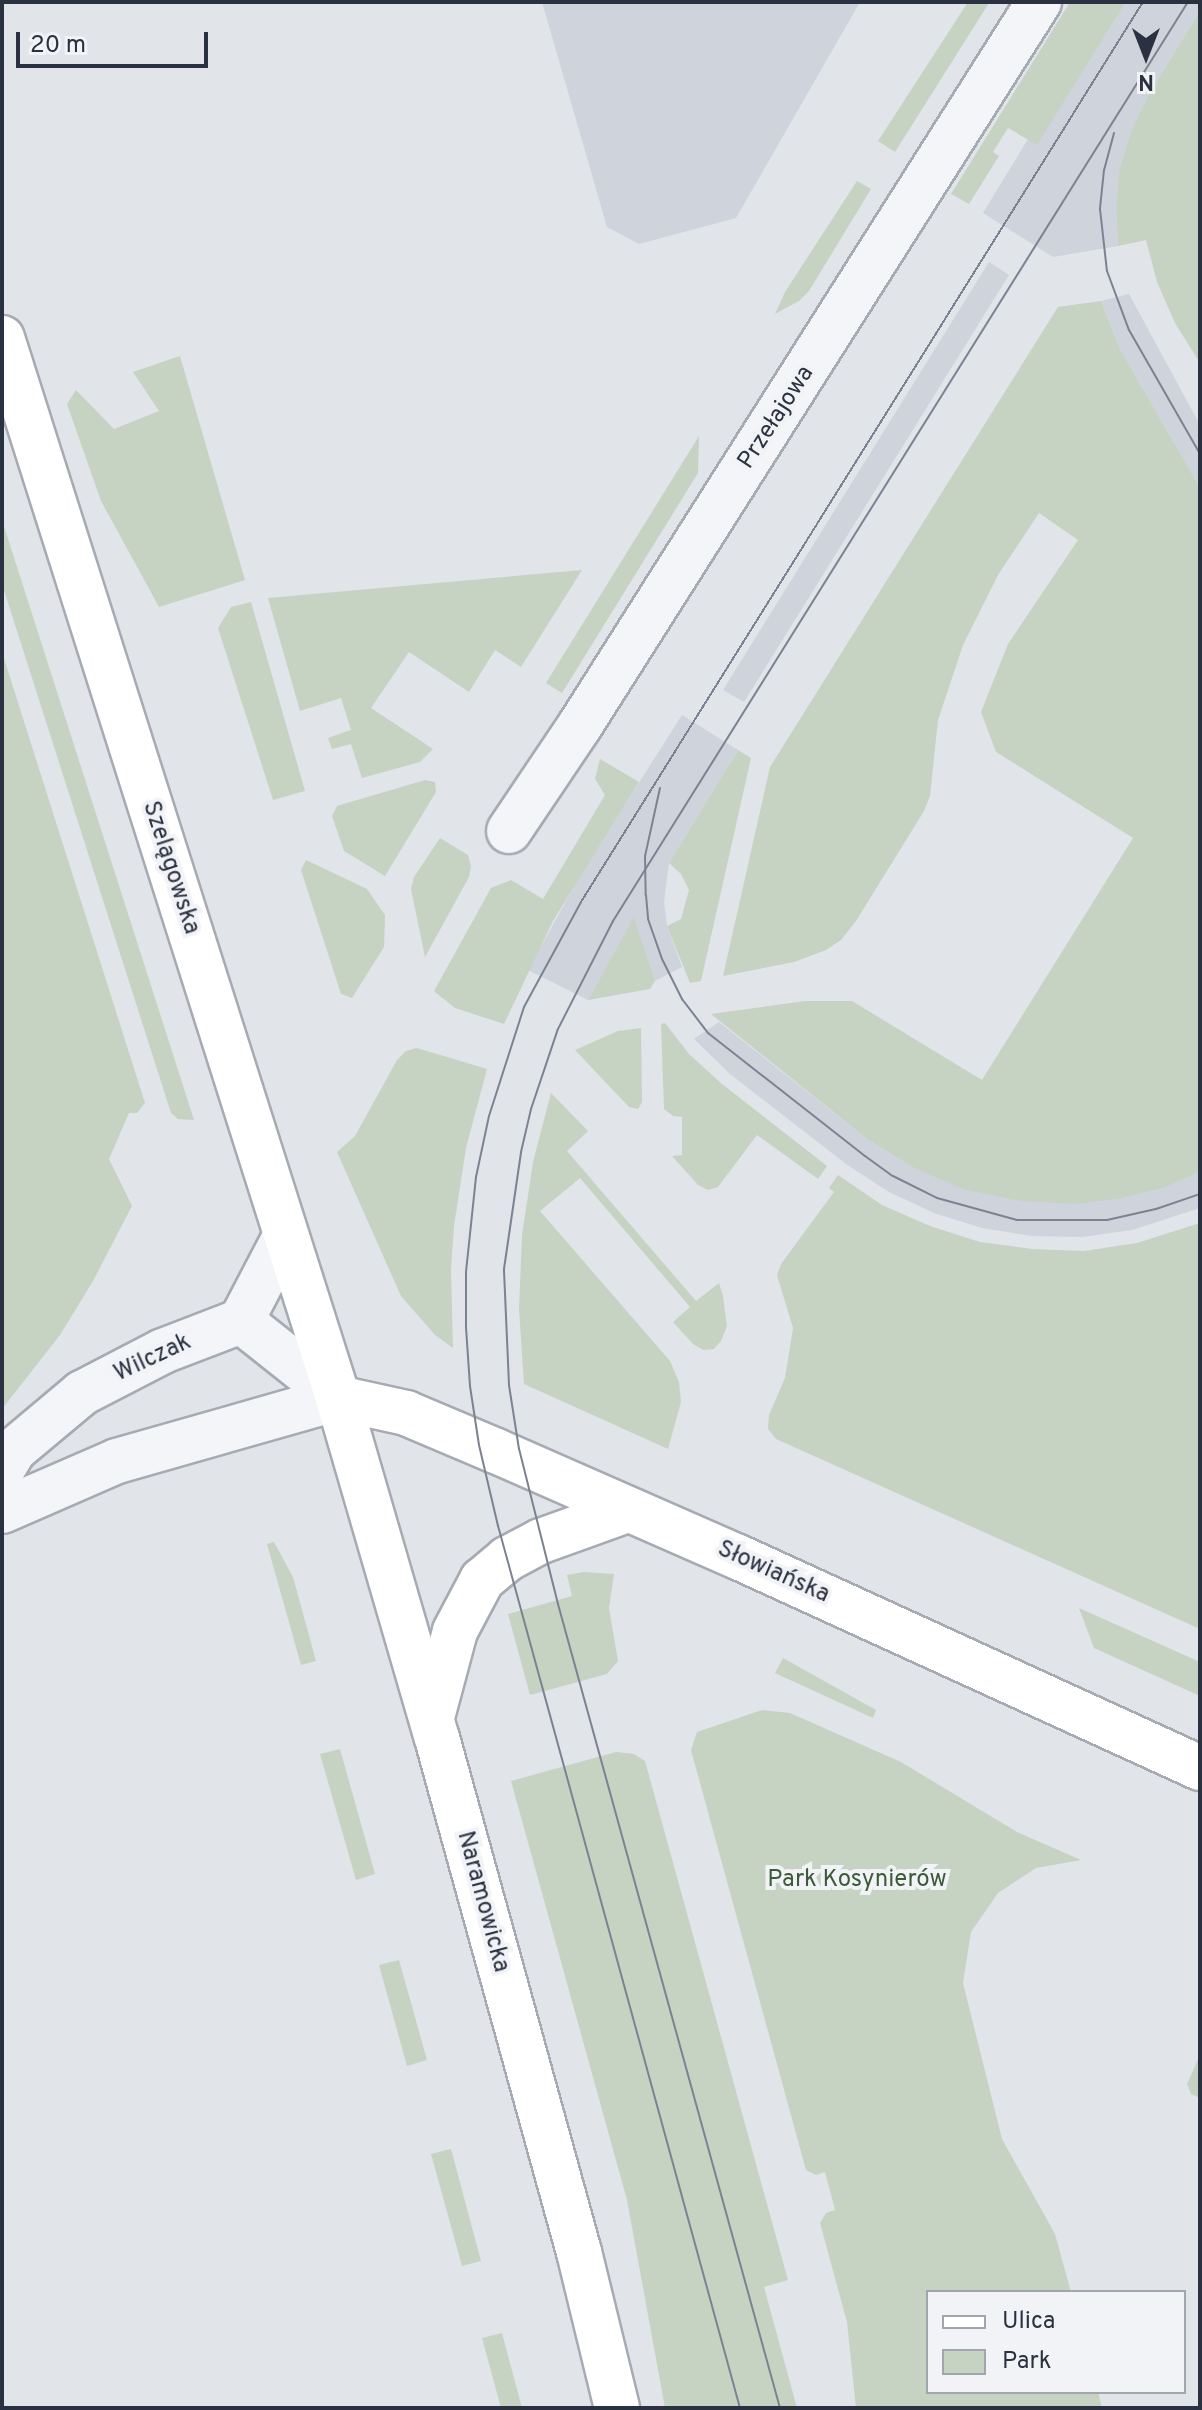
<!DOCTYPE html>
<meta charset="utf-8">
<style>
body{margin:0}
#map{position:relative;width:1202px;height:2410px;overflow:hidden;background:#e1e4e9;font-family:Overpass,sans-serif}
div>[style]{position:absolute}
.built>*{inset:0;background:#cfd3db}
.green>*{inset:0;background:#c6d3c3}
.roads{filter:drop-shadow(2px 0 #a6abb3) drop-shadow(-2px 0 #a6abb3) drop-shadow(0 2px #a6abb3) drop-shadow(0 -2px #a6abb3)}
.street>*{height:44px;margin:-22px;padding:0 22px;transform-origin:22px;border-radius:22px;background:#f4f5f8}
.secondary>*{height:44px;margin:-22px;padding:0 22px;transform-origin:22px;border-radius:22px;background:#fff}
.tram>*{height:2px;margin:-1px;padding:0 1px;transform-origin:1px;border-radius:1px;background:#7b8392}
span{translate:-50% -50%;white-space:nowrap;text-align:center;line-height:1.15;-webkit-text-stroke:8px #f1f3f7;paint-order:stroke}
.street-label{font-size:24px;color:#2a3140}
.park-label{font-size:24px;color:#3d5b38}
.frame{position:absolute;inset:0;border:4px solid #2a3140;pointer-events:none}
.legend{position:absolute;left:926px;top:2290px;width:260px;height:104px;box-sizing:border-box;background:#f1f3f7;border:2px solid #a1a5ae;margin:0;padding:10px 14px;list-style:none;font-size:24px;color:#2a3140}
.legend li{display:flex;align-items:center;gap:16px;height:40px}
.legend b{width:40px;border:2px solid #a1a5ae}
.north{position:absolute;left:1106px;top:16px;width:80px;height:80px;-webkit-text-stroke:6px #f1f3f7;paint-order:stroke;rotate:180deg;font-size:22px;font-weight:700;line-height:32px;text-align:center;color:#2a3140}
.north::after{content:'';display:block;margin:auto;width:28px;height:36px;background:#2a3140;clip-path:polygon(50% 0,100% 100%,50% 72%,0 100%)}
.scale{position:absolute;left:16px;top:32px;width:192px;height:36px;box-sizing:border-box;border:4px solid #2a3140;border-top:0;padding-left:10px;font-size:24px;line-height:28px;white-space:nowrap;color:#2a3140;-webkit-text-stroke:6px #f1f3f7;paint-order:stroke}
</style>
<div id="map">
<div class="built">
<div style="clip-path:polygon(542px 2px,860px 2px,736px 218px,639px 244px,607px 227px)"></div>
<div style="clip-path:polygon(1126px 2px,1200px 2px,1200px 11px,1150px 92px,1133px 128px,1116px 206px,1118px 246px,1053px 257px,983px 213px,1028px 139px,1037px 144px)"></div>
<div style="clip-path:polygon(989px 262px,1009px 275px,744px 702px,723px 690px)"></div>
<div style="clip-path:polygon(1129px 294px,1200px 425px,1200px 488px,1119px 347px,1101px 301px)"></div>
<div style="clip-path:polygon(682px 715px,738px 750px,669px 863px,664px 902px,667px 926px,682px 967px,655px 981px,634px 918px,588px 1000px,528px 970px,581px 874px)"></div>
<div style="clip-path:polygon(719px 1022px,867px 1139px,914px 1168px,1122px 1198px,1164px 1188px,1200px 1172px,1200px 1208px,1132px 1230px,1082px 1237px,1032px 1236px,982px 1228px,934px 1213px,889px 1192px,846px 1164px,730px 1074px,694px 1039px)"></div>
</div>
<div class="green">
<div style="clip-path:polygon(968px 2px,989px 3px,895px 152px,878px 141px)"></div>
<div style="clip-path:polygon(1070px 2px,1126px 2px,1037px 145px,1008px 128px,993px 152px,999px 156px,969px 204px,951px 194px)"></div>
<div style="clip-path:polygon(1200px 11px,1200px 363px,1175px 323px,1157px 282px,1146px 240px,1118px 246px,1116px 206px,1120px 168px,1133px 127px,1150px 92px)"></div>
<div style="clip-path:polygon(857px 181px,871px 189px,809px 291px,799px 301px,775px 314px,785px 292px)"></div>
<div style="clip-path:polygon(1101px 301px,1119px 347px,1200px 488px,1200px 1172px,1164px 1188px,1122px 1198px,1077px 1204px,1022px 1201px,966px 1190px,914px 1168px,867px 1139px,711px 1014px,805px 1001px,852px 1001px,982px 1080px,1133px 838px,996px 752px,981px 712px,1008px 644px,1078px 540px,1039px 513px,998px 575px,963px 645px,938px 720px,930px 796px,924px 811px,856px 921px,841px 940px,826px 950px,794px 962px,723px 976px,770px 767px,1058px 307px)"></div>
<div style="clip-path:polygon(180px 356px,245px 580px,159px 607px,101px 501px,67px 404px,76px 390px,114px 429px,159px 411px,133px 372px)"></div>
<div style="clip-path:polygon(699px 436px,698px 473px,562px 693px,546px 683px)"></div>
<div style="clip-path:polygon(2px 520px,194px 1120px,178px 1119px,171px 1113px,2px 584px)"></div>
<div style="clip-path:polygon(582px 570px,521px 667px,495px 650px,469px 692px,409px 652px,371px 708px,433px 749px,420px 762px,362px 778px,351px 744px,332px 749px,328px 738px,351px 730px,341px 698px,300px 711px,268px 598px)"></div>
<div style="clip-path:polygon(251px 602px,305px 791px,273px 800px,218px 628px,231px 607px)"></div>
<div style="clip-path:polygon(2px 652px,145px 1103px,137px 1113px,129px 1113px,109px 1159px,132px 1206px,93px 1281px,60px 1335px,2px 1409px)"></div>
<div style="clip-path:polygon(738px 750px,751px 758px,701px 981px,690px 983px,667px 926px,681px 919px,689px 890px,681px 874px,669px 863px)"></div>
<div style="clip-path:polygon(600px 759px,639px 782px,553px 921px,504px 1024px,455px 1008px,434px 991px,491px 888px,511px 880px,543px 899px,605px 795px,595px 779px)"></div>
<div style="clip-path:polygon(425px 780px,435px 782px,436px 792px,385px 876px,344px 851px,332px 816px,337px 806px)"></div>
<div style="clip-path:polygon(440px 838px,468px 855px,471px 866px,469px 877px,425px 957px,411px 889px,414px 877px)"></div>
<div style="clip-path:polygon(306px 860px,367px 889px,385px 915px,384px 947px,352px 998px,341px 994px,301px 870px)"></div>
<div style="clip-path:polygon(634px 917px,655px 981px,650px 989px,588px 1000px)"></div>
<div style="clip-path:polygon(665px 1023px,689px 1054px,722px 1084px,827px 1166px,818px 1179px,757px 1135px,718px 1187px,708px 1190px,698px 1185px,672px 1156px,682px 1155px,682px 1117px,673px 1116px,664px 1109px,661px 1024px)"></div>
<div style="clip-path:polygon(641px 1028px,642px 1102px,638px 1109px,629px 1107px,575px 1050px,618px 1031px)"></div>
<div style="clip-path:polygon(417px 1048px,487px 1069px,466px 1148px,454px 1226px,451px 1269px,453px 1348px,435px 1335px,401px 1296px,337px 1152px,355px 1136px,397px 1060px,406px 1051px)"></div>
<div style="clip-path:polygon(551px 1093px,588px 1131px,567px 1151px,696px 1301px,719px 1283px,723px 1296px,727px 1326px,721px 1341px,714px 1349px,703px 1350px,693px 1344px,673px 1322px,690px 1307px,580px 1178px,540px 1211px,670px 1361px,679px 1382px,681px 1402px,668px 1449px,524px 1384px,519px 1309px,522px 1235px,533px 1162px)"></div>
<div style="clip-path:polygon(838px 1175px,882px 1205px,930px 1226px,980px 1242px,1032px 1249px,1084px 1251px,1137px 1243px,1200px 1223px,1200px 1629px,776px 1439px,768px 1429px,769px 1415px,785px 1378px,793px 1328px,777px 1275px,781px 1264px,834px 1192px,829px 1188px)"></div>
<div style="clip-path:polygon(274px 1542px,293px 1577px,316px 1661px,301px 1665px,267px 1544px)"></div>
<div style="clip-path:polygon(584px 1572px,614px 1574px,609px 1608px,618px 1661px,607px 1674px,530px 1695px,508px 1614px,572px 1596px,567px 1575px)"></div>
<div style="clip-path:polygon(1079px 1608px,1200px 1662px,1200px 1696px,1094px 1648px)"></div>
<div style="clip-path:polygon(783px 1658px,876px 1710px,873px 1718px,775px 1673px)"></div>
<div style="clip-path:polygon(762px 1710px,790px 1713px,901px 1762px,1017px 1832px,1081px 1860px,1036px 1868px,998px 1893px,971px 1932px,963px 1983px,1002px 2139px,1055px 2234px,1071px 2292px,928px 2292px,928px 2392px,1098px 2392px,1102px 2408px,856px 2408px,847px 2322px,820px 2223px,826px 2213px,835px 2210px,825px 2172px,816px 2175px,806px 2170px,691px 1750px,697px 1732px)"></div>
<div style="clip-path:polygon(340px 1749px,375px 1874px,356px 1880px,320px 1754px)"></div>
<div style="clip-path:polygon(616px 1752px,634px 1754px,645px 1761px,788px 2280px,764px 2287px,797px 2408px,665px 2408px,627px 2200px,511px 1781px)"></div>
<div style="clip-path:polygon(399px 1960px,427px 2060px,407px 2066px,379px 1965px)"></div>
<div style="clip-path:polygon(1200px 2055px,1200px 2098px,1191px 2094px,1187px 2084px)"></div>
<div style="clip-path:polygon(451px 2149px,481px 2261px,462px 2266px,431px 2154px)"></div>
<div style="clip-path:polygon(502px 2333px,522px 2408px,501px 2408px,482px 2338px)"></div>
</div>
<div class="roads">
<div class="street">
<div style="left:509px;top:831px;width:125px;rotate:-56.1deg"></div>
<div style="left:579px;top:727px;width:859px;rotate:-57.61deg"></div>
<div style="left:241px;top:1321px;width:124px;rotate:38.4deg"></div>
<div style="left:2px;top:1470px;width:23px;rotate:-59deg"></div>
<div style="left:14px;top:1450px;width:89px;rotate:-40deg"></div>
<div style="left:82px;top:1393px;width:91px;rotate:-27.4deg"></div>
<div style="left:163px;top:1351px;width:84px;rotate:-21deg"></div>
<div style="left:241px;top:1321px;width:95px;rotate:-62.4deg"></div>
<div style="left:2px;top:1511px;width:125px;rotate:-23.5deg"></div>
<div style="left:117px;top:1461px;width:230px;rotate:-15.9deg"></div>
</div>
<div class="secondary">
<div style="left:2px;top:338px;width:1112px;rotate:72.41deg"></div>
<div style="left:338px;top:1398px;width:354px;rotate:73.8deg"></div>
<div style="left:437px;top:1738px;width:533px;rotate:74.56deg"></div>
<div style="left:579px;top:2252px;width:161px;rotate:76.3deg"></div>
<div style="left:338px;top:1398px;width:70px;rotate:12.4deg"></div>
<div style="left:406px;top:1413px;width:98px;rotate:22.9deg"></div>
<div style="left:496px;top:1451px;width:264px;rotate:23.7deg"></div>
<div style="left:738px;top:1557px;width:508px;rotate:24.55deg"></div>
<div style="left:432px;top:1717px;width:89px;rotate:-75deg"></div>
<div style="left:455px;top:1631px;width:58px;rotate:-62.1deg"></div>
<div style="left:482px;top:1580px;width:33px;rotate:-40deg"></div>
<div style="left:507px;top:1559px;width:38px;rotate:-28deg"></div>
<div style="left:541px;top:1541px;width:91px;rotate:-19.8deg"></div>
</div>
</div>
<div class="tram">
<div style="left:1114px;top:133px;width:38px;rotate:105deg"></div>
<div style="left:1104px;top:170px;width:39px;rotate:96deg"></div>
<div style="left:1100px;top:209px;width:62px;rotate:83.6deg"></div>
<div style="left:1107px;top:271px;width:63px;rotate:69.6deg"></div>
<div style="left:1129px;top:330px;width:143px;rotate:60.2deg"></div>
<div style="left:660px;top:788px;width:70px;rotate:102.4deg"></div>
<div style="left:645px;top:856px;width:39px;rotate:89deg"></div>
<div style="left:646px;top:895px;width:24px;rotate:85deg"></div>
<div style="left:648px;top:919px;width:42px;rotate:70.7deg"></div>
<div style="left:662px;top:959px;width:45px;rotate:63.4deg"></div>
<div style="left:682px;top:999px;width:43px;rotate:52.6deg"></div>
<div style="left:708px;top:1033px;width:199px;rotate:38.1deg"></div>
<div style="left:865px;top:1156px;width:34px;rotate:36deg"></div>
<div style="left:893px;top:1176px;width:49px;rotate:26.6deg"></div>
<div style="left:937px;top:1198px;width:83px;rotate:15.4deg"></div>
<div style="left:1017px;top:1220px;width:90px"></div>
<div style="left:1107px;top:1220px;width:50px;rotate:-12.7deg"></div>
<div style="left:1156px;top:1209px;width:46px;rotate:-18.8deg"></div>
<div style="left:740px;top:2408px;width:915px;rotate:-105.34deg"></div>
<div style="left:498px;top:1526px;width:83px;rotate:-103.2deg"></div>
<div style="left:479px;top:1445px;width:60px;rotate:-98.7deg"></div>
<div style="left:470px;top:1386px;width:59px;rotate:-93.9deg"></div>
<div style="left:466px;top:1327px;width:55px;rotate:-90deg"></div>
<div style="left:466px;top:1272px;width:96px;rotate:-84deg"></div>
<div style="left:476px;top:1177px;width:62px;rotate:-78deg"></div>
<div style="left:489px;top:1116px;width:114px;rotate:-72.2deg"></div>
<div style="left:524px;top:1007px;width:119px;rotate:-61.5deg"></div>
<div style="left:581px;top:902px;width:1061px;rotate:-58.02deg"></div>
<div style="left:780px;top:2408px;width:834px;rotate:-105.44deg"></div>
<div style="left:558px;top:1604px;width:160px;rotate:-104.1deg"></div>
<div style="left:519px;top:1449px;width:65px;rotate:-98.9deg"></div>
<div style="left:509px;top:1385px;width:116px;rotate:-92.5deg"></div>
<div style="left:504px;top:1269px;width:118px;rotate:-81.7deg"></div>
<div style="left:521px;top:1152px;width:44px;rotate:-76.9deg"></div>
<div style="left:531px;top:1109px;width:84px;rotate:-71.4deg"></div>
<div style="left:558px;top:1029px;width:121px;rotate:-63deg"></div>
<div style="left:613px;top:921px;width:1084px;rotate:-57.97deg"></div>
</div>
<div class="street-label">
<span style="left:777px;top:418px;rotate:-57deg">Przełajowa</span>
<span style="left:170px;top:868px;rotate:72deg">Szelągowska</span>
<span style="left:153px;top:1359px;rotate:-25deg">Wilczak</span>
<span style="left:773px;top:1573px;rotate:24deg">Słowiańska</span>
<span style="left:482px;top:1902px;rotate:75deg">Naramowicka</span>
</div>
<div class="park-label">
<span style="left:857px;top:1881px">Park Kosynierów</span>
</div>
<div class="frame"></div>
<ul class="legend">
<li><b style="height:10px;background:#fff"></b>Ulica</li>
<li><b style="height:22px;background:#c6d3c3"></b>Park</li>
</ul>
<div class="north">N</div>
<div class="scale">20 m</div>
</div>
